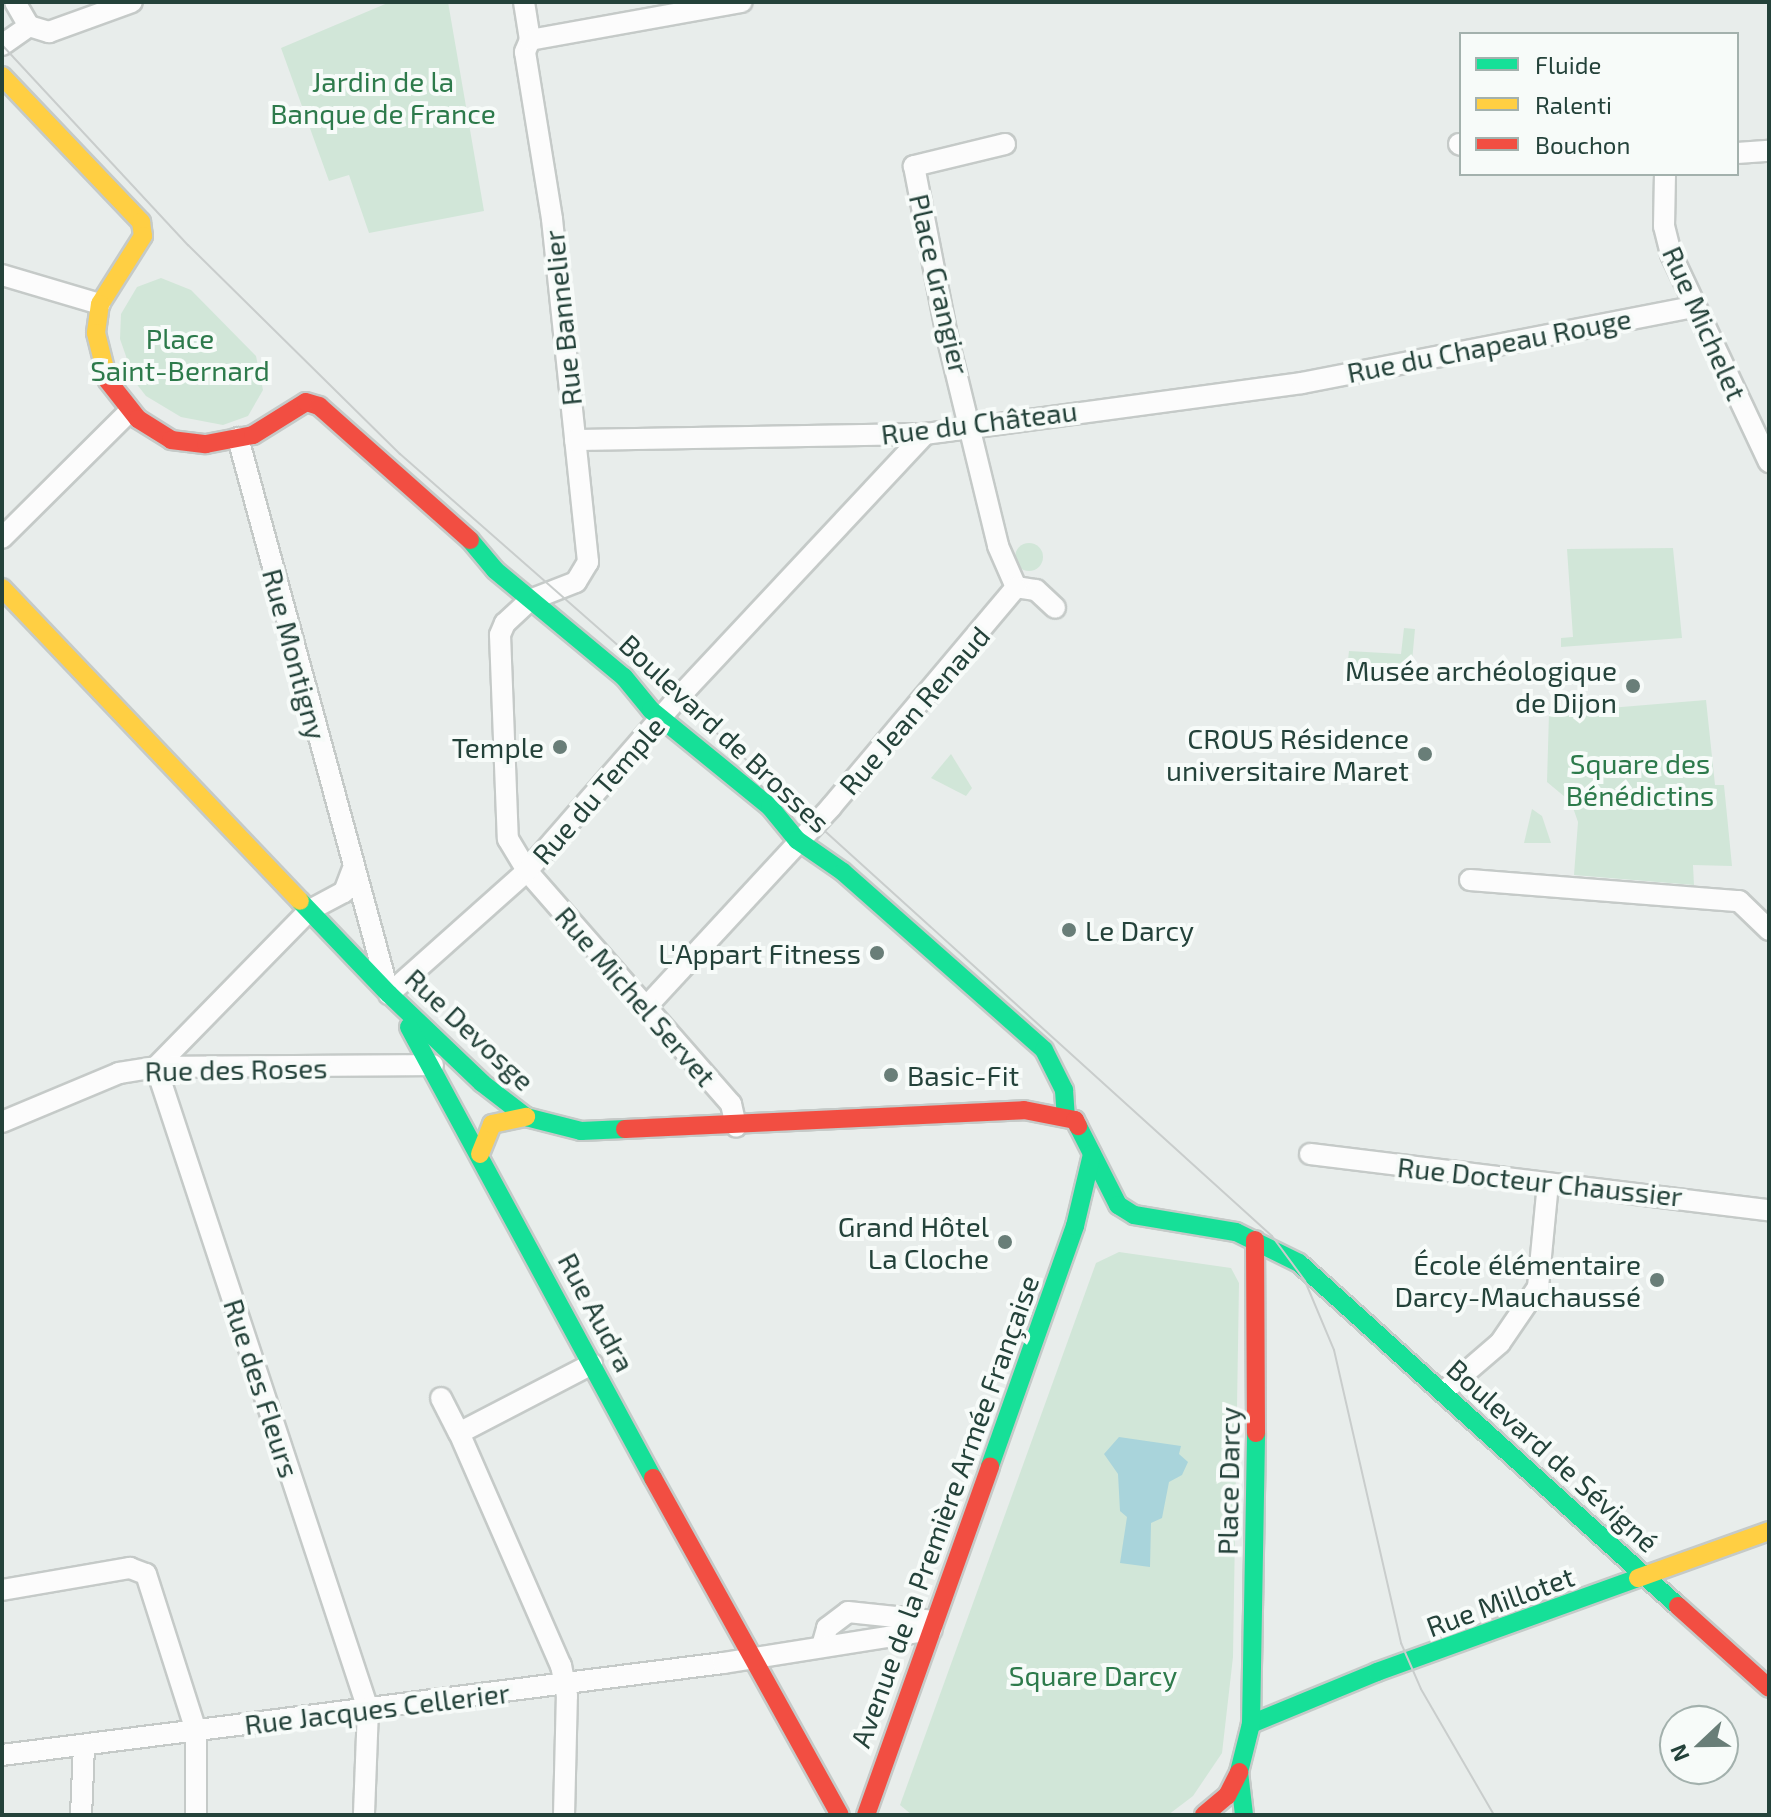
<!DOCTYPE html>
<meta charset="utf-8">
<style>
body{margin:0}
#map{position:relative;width:1771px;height:1817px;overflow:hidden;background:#e8edeb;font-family:"Exo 2",sans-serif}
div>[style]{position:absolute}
.green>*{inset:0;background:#d1e6d8}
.round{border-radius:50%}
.water>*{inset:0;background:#a9d4db}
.roads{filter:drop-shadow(2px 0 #c5cac8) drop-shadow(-2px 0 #c5cac8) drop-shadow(0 2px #c5cac8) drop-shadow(0 -2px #c5cac8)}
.street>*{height:20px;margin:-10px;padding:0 10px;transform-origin:10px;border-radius:10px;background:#fcfcfc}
.fast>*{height:18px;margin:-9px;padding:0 9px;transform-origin:9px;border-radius:9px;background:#16e098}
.slow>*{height:18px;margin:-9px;padding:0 9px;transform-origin:9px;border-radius:9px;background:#ffcf43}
.jam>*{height:18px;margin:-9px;padding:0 9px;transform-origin:9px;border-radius:9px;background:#f24e42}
.tram>*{height:2px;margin:-1px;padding:0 1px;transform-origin:1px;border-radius:1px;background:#c9cdcc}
.dots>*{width:22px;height:22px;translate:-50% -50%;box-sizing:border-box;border:4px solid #f7fbf9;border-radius:50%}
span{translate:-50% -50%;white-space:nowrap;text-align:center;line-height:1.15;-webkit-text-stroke:8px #f7fbf9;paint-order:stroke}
.park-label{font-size:28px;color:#2d7a4b}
.street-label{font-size:28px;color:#24423a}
.poi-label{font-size:28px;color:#24423a}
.right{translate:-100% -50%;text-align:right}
.left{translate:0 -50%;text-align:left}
.frame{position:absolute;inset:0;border:4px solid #24423a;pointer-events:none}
.legend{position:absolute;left:1459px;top:32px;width:280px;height:144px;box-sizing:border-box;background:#f7fbf9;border:2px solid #a3b1ad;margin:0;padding:10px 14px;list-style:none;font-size:24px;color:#24423a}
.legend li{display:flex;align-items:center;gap:16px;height:40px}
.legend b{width:40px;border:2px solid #a3b1ad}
.north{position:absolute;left:1659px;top:1705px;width:80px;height:80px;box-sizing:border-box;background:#f7fbf9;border:2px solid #a3b1ad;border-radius:50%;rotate:248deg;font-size:22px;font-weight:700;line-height:32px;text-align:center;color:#24423a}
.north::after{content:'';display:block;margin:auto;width:28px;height:36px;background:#697e78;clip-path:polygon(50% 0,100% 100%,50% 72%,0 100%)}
</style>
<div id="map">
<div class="green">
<div style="clip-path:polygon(390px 2px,448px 2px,484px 211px,369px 233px,349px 175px,329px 181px,281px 48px)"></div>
<div style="clip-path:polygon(161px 278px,191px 290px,256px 356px,263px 390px,248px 416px,223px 425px,181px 417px,146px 396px,135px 382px,120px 339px,121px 314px,137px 287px)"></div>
<div class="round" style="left:1015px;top:543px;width:28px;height:28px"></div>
<div style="clip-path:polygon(1673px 548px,1682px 638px,1561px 647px,1561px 638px,1573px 637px,1567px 549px)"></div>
<div style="clip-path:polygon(1404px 628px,1415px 629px,1410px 683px,1346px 678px,1349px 651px,1401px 654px)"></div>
<div style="clip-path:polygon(1706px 700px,1715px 785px,1724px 785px,1732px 866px,1693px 865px,1694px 885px,1574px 875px,1578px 822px,1571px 802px,1547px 782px,1549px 713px)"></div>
<div style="clip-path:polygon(951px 754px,972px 788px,966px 796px,931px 778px)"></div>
<div style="clip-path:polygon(1532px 809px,1542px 816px,1551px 843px,1524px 843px)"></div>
<div style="clip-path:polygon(1119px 1252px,1231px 1268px,1239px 1283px,1233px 1657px,1222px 1753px,1193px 1796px,1168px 1815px,912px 1815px,900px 1805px,1096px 1263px)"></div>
</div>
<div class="water">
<div style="clip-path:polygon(1119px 1437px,1181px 1446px,1179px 1454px,1188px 1462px,1182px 1475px,1169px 1482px,1162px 1518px,1151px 1523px,1150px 1567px,1120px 1563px,1127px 1517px,1120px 1511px,1118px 1474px,1104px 1454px)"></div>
</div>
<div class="roads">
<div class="street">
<div style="left:15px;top:2px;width:28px;rotate:60deg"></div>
<div style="left:29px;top:26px;width:21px;rotate:17deg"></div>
<div style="left:49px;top:32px;width:88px;rotate:-19.9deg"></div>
<div style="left:524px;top:2px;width:38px;rotate:81deg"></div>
<div style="left:530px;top:40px;width:13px;rotate:113deg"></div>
<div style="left:525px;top:52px;width:169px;rotate:80.8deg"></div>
<div style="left:552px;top:219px;width:345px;rotate:84deg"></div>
<div style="left:588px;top:562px;width:23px;rotate:121deg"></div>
<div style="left:576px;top:582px;width:49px;rotate:158.6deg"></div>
<div style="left:530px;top:600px;width:34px;rotate:137deg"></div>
<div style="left:505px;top:623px;width:13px;rotate:113deg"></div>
<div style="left:500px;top:635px;width:204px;rotate:87.8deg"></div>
<div style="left:508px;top:839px;width:37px;rotate:59deg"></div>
<div style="left:527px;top:871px;width:310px;rotate:48.8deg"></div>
<div style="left:731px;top:1104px;width:23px;rotate:77deg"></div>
<div style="left:530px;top:40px;width:215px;rotate:-10.2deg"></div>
<div style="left:2px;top:45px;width:33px;rotate:-35deg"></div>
<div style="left:1005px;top:144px;width:94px;rotate:166.4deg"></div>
<div style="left:914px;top:166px;width:173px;rotate:79deg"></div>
<div style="left:947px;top:336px;width:216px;rotate:76.3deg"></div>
<div style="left:998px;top:546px;width:45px;rotate:66.3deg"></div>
<div style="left:1459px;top:144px;width:2px;rotate:27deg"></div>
<div style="left:1737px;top:153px;width:32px;rotate:-4deg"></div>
<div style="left:1665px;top:174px;width:52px;rotate:91.1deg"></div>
<div style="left:1664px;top:226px;width:29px;rotate:76deg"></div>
<div style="left:1671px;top:254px;width:230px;rotate:64.8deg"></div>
<div style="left:2px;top:275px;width:102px;rotate:16.5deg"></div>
<div style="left:238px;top:438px;width:576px;rotate:74.81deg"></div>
<div style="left:389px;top:994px;width:185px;rotate:-41.7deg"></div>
<div style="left:527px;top:871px;width:230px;rotate:-48.9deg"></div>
<div style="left:678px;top:698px;width:362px;rotate:-46.9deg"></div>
<div style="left:575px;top:440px;width:350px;rotate:-1deg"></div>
<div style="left:925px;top:434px;width:380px;rotate:-7.7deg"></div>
<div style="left:1302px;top:383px;width:398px;rotate:-11deg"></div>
<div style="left:2px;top:538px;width:180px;rotate:-44.8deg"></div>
<div style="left:1016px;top:587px;width:20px;rotate:9deg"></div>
<div style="left:1036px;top:590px;width:26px;rotate:43deg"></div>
<div style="left:1470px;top:880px;width:270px;rotate:4.5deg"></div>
<div style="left:1739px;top:901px;width:42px;rotate:44deg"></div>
<div style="left:647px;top:1006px;width:271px;rotate:-47.2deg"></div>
<div style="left:831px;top:807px;width:287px;rotate:-49.9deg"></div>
<div style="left:156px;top:1067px;width:676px;rotate:71.73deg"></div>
<div style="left:368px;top:1709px;width:106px;rotate:92.2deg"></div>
<div style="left:156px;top:1067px;width:220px;rotate:-45.6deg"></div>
<div style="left:310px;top:910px;width:38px;rotate:-28deg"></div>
<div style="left:344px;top:892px;width:25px;rotate:-69deg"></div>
<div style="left:2px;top:1122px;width:127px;rotate:-22.7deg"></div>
<div style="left:119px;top:1073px;width:37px;rotate:-9deg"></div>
<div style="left:156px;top:1067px;width:277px;rotate:-0.4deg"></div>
<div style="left:1310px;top:1154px;width:462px;rotate:7deg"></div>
<div style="left:1443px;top:1392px;width:75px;rotate:-40.7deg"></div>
<div style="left:1500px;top:1343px;width:68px;rotate:-55.8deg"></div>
<div style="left:1538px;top:1287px;width:104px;rotate:-84.5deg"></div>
<div style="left:441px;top:1398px;width:39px;rotate:63deg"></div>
<div style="left:2px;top:1590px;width:130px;rotate:-9.8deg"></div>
<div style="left:130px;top:1568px;width:17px;rotate:21deg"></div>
<div style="left:146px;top:1574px;width:165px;rotate:72.3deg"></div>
<div style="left:196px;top:1731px;width:84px;rotate:90deg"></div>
<div style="left:822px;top:1646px;width:19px;rotate:-74deg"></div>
<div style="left:827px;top:1628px;width:26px;rotate:-37deg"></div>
<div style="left:848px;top:1612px;width:86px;rotate:6deg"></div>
<div style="left:2px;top:1755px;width:727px;rotate:-7.27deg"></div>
<div style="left:723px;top:1663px;width:211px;rotate:-9deg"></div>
<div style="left:81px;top:1815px;width:69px;rotate:-87.5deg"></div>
<div style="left:564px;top:1815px;width:119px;rotate:-88.6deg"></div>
<div style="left:567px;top:1696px;width:31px;rotate:-101deg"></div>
<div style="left:561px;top:1666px;width:254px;rotate:-113.6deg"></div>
<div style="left:459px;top:1433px;width:150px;rotate:-27.4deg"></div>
</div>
<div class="fast">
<div style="left:470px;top:540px;width:39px;rotate:50deg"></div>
<div style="left:495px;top:570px;width:168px;rotate:39.7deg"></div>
<div style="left:624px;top:677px;width:43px;rotate:50.7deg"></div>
<div style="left:651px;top:710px;width:154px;rotate:39.2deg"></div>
<div style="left:770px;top:807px;width:43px;rotate:50.7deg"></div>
<div style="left:797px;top:840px;width:56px;rotate:34.8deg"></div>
<div style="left:843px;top:872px;width:268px;rotate:41.5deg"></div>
<div style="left:1044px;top:1050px;width:45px;rotate:63.4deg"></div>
<div style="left:1064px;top:1090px;width:26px;rotate:86deg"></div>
<div style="left:300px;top:901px;width:129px;rotate:46.3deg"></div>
<div style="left:389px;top:994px;width:129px;rotate:43.7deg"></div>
<div style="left:482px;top:1083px;width:56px;rotate:37.7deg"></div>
<div style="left:526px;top:1117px;width:57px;rotate:14.3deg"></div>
<div style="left:581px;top:1131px;width:44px;rotate:-2.6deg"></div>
<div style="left:409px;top:1027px;width:513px;rotate:61.59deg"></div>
<div style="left:1078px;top:1126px;width:89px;rotate:63.1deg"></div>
<div style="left:1118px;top:1205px;width:19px;rotate:32deg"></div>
<div style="left:1134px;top:1215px;width:103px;rotate:9.5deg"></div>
<div style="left:1236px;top:1232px;width:70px;rotate:26.2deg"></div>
<div style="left:1299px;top:1263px;width:511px;rotate:42.15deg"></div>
<div style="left:990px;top:1466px;width:255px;rotate:-70.5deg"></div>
<div style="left:1075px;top:1226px;width:74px;rotate:-76.7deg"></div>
<div style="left:1251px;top:1724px;width:136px;rotate:-22.4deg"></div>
<div style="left:1377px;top:1672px;width:277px;rotate:-19.8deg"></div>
<div style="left:1244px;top:1815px;width:43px;rotate:-96.6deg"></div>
<div style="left:1239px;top:1772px;width:49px;rotate:-76deg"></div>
<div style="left:1251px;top:1724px;width:291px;rotate:-89deg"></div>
</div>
<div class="slow">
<div style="left:2px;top:76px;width:202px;rotate:46.4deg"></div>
<div style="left:141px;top:222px;width:14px;rotate:82deg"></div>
<div style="left:143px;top:236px;width:80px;rotate:122.3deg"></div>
<div style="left:100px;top:304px;width:29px;rotate:98deg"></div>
<div style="left:96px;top:333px;width:49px;rotate:76deg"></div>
<div style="left:2px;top:588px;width:432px;rotate:46.4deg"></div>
<div style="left:480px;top:1154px;width:32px;rotate:-68deg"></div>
<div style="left:492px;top:1124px;width:35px;rotate:-12deg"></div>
<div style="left:1638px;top:1578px;width:139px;rotate:-19.7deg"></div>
</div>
<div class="jam">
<div style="left:108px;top:381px;width:48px;rotate:51.7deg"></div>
<div style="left:138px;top:419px;width:39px;rotate:32deg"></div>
<div style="left:171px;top:440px;width:35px;rotate:7deg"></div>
<div style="left:206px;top:444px;width:48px;rotate:-10.8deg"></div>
<div style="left:253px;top:435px;width:62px;rotate:-31.9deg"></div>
<div style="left:306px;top:402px;width:14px;rotate:17deg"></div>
<div style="left:319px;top:406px;width:202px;rotate:41.6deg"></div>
<div style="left:625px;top:1129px;width:399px;rotate:-2.7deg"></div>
<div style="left:1024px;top:1110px;width:52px;rotate:11.1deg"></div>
<div style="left:1075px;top:1120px;width:7px;rotate:63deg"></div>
<div style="left:1255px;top:1240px;width:193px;rotate:89.7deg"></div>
<div style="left:653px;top:1478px;width:385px;rotate:61deg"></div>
<div style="left:1678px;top:1606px;width:122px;rotate:42deg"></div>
<div style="left:866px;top:1815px;width:370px;rotate:-70.4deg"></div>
<div style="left:1204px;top:1815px;width:30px;rotate:-40deg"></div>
<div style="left:1227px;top:1796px;width:27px;rotate:-63deg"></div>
</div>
</div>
<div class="tram">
<div style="left:2px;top:45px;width:273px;rotate:47.1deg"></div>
<div style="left:188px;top:245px;width:298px;rotate:44.6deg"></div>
<div style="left:400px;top:454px;width:370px;rotate:41.3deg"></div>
<div style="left:678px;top:698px;width:801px;rotate:42.17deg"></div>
<div style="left:1272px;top:1236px;width:56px;rotate:53.7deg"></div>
<div style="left:1305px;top:1281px;width:75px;rotate:67.2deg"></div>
<div style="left:1334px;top:1350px;width:301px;rotate:77.1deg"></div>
<div style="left:1401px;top:1643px;width:50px;rotate:66.5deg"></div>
<div style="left:1421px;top:1689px;width:146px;rotate:59.9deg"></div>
</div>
<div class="dots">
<div style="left:1633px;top:686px;background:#697e78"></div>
<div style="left:560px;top:747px;background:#697e78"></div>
<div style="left:1425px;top:754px;background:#697e78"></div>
<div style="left:1069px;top:930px;background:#697e78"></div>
<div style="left:877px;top:953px;background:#697e78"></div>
<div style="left:891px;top:1075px;background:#697e78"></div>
<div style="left:1005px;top:1242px;background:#697e78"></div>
<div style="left:1657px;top:1280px;background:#697e78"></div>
</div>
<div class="park-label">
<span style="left:383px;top:97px">Jardin de la<br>Banque de France</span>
<span style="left:180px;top:354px">Place<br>Saint-Bernard</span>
<span style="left:1640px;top:779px">Square des<br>Bénédictins</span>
<span style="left:1093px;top:1675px">Square Darcy</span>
</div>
<div class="street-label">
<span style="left:940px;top:284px;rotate:77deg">Place Grangier</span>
<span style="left:562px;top:318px;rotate:-96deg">Rue Bannelier</span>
<span style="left:1705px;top:323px;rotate:66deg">Rue Michelet</span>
<span style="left:1489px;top:345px;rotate:-11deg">Rue du Chapeau Rouge</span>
<span style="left:979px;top:422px;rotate:-7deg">Rue du Château</span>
<span style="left:295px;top:654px;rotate:75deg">Rue Montigny</span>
<span style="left:914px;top:710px;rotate:-49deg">Rue Jean Renaud</span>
<span style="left:725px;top:733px;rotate:43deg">Boulevard de Brosses</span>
<span style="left:598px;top:790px;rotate:-49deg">Rue du Temple</span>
<span style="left:636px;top:996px;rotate:49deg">Rue Michel Servet</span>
<span style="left:470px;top:1029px;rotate:43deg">Rue Devosge</span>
<span style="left:236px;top:1069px;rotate:-1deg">Rue des Roses</span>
<span style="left:1540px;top:1181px;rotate:6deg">Rue Docteur Chaussier</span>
<span style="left:597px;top:1312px;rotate:62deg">Rue Audra</span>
<span style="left:262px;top:1388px;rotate:72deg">Rue des Fleurs</span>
<span style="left:1553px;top:1455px;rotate:42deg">Boulevard de Sévigné</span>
<span style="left:1228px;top:1481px;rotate:-89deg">Place Darcy</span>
<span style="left:944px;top:1511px;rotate:-70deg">Avenue de la Première Armée Française</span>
<span style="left:1500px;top:1601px;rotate:-20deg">Rue Millotet</span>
<span style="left:377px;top:1708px;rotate:-7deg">Rue Jacques Cellerier</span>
</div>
<div class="poi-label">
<span class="right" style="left:1617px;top:686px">Musée archéologique<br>de Dijon</span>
<span class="right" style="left:1409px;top:754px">CROUS Résidence<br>universitaire Maret</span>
<span class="right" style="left:544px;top:747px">Temple</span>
<span class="left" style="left:1085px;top:930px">Le Darcy</span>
<span class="right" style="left:861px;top:953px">L'Appart Fitness</span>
<span class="left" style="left:907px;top:1075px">Basic-Fit</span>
<span class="right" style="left:989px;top:1242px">Grand Hôtel<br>La Cloche</span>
<span class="right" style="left:1641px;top:1280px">École élémentaire<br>Darcy-Mauchaussé</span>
</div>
<div class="frame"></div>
<ul class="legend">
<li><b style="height:10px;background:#16e098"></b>Fluide</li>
<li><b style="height:10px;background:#ffcf43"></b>Ralenti</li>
<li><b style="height:10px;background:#f24e42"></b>Bouchon</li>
</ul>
<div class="north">N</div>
</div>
